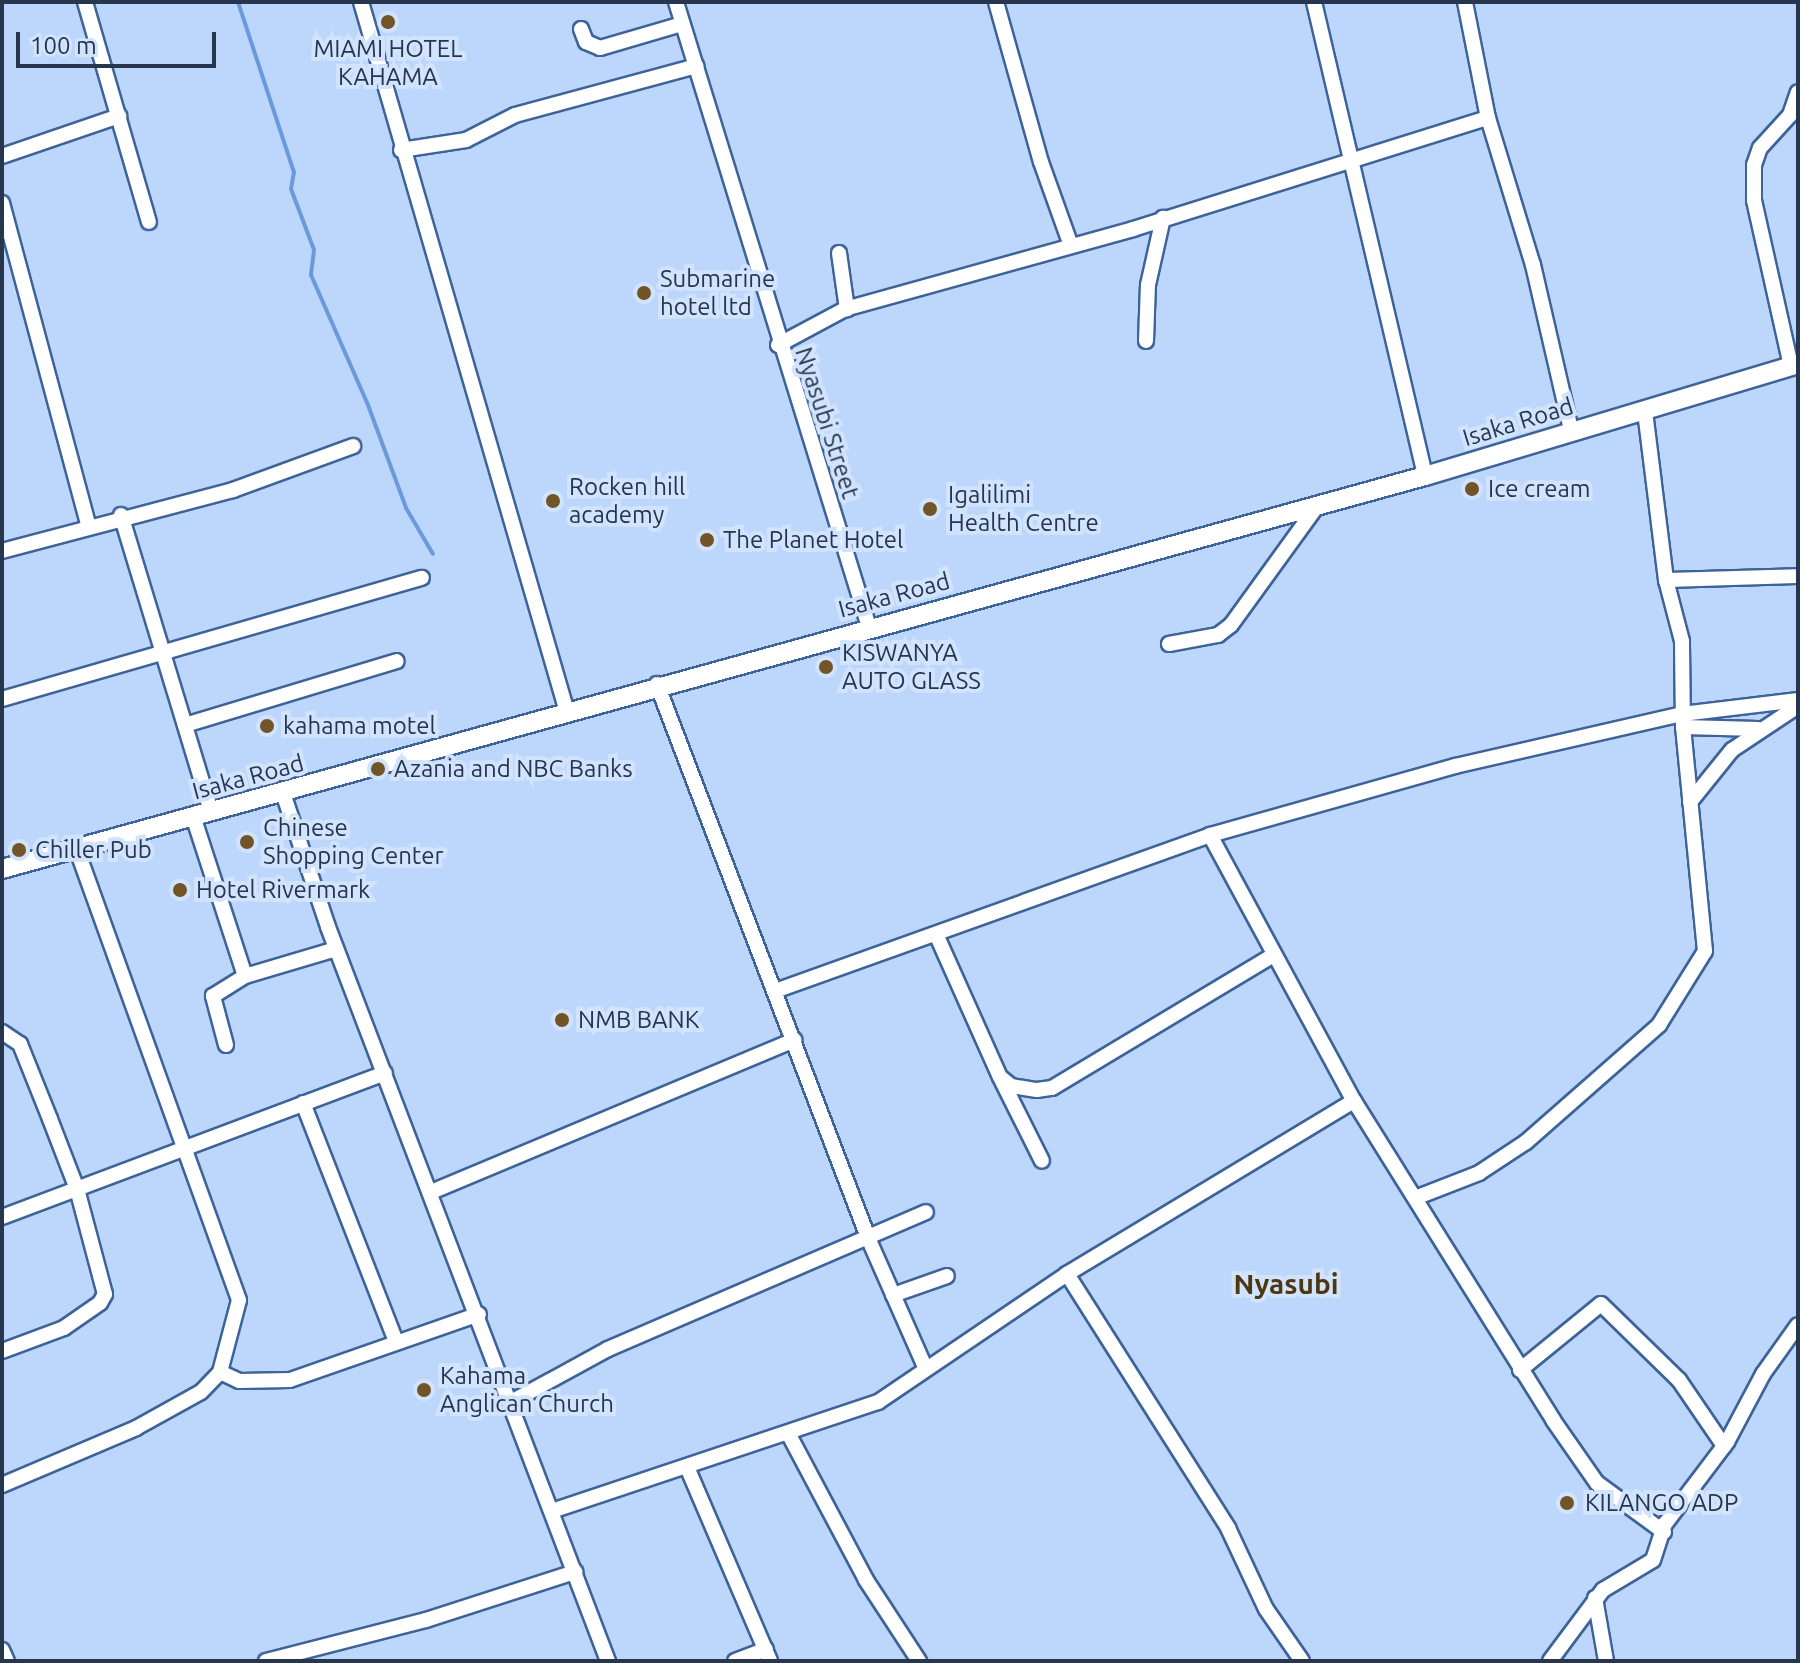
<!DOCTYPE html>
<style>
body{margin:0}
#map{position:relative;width:1800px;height:1663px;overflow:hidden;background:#bdd7fc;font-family:Ubuntu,sans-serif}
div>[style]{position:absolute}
.stream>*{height:4px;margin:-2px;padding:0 2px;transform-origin:2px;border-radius:2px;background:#6c99d9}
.roads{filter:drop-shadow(2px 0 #3d6399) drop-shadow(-2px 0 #3d6399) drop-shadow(0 2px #3d6399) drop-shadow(0 -2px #3d6399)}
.minor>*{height:14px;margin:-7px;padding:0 7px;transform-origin:7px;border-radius:7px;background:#fff}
.tertiary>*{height:18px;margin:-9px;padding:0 9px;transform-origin:9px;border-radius:9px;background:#fff}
.dots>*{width:22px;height:22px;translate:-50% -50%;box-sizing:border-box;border:4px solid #d2e4fd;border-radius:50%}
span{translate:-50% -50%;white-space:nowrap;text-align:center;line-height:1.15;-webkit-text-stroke:8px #d2e4fd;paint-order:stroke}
.poi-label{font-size:24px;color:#25364e}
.left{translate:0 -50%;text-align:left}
.street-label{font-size:24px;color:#25364e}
.quarter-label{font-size:28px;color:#4d3712;font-weight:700}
.frame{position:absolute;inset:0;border:4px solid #25364e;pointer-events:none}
.scale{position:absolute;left:16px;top:32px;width:200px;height:36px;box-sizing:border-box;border:4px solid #25364e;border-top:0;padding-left:10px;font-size:24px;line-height:28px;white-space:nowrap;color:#25364e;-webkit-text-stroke:6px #d2e4fd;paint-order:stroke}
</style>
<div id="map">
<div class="stream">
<div style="left:238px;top:2px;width:179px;rotate:71.8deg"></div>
<div style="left:294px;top:172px;width:17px;rotate:100deg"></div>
<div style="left:291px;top:189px;width:65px;rotate:69.3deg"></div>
<div style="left:314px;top:250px;width:25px;rotate:97deg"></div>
<div style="left:311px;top:275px;width:142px;rotate:66.3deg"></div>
<div style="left:368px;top:405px;width:110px;rotate:69.7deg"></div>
<div style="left:406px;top:508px;width:53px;rotate:59.6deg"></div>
</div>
<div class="roads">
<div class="minor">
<div style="left:85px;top:2px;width:229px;rotate:73.8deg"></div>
<div style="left:361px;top:2px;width:739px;rotate:73.82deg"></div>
<div style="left:676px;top:2px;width:654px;rotate:72.84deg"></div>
<div style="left:996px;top:2px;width:166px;rotate:74.3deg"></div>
<div style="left:1041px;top:162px;width:86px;rotate:70.3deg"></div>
<div style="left:1314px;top:2px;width:487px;rotate:76.8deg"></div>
<div style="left:1465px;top:2px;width:118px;rotate:78.8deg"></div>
<div style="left:1488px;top:118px;width:154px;rotate:73deg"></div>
<div style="left:1533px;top:265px;width:169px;rotate:77deg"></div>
<div style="left:581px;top:29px;width:14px;rotate:69deg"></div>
<div style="left:586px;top:42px;width:15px;rotate:23deg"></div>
<div style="left:600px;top:48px;width:85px;rotate:-16.3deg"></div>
<div style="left:401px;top:150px;width:66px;rotate:-8.7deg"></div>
<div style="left:466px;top:140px;width:55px;rotate:-27deg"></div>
<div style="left:515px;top:115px;width:188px;rotate:-15.1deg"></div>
<div style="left:2px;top:156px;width:124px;rotate:-18.9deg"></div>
<div style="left:2px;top:203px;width:333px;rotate:75deg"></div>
<div style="left:839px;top:253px;width:57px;rotate:81.9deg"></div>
<div style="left:1146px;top:341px;width:56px;rotate:-88deg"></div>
<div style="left:1148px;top:285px;width:69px;rotate:-77.4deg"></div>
<div style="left:778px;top:345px;width:76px;rotate:-28.2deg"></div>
<div style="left:845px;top:309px;width:299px;rotate:-15.5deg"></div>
<div style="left:1133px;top:229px;width:372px;rotate:-17.4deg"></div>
<div style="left:1791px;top:366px;width:170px;rotate:-102.6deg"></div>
<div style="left:1754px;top:200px;width:35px;rotate:-90deg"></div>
<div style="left:1754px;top:165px;width:18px;rotate:-71deg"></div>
<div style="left:1760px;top:148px;width:45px;rotate:-47.7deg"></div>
<div style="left:1790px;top:115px;width:24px;rotate:-71deg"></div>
<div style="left:121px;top:515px;width:309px;rotate:73.1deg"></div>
<div style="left:2px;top:551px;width:239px;rotate:-14.8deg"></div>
<div style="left:233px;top:490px;width:128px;rotate:-20.1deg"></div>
<div style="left:1666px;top:580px;width:132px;rotate:-1.7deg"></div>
<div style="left:1169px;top:644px;width:50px;rotate:-10.4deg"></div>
<div style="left:1218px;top:635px;width:16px;rotate:-38deg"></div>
<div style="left:1231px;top:625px;width:147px;rotate:-54.1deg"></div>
<div style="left:657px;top:684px;width:595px;rotate:69.13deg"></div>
<div style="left:869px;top:1240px;width:141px;rotate:66.2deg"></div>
<div style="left:2px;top:699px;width:437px;rotate:-16.1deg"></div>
<div style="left:185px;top:725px;width:221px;rotate:-16.8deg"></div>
<div style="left:1683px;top:727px;width:75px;rotate:1.5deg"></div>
<div style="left:283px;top:793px;width:141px;rotate:71.4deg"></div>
<div style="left:328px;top:927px;width:786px;rotate:69.12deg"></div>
<div style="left:1690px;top:802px;width:67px;rotate:-51.1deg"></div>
<div style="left:1732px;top:750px;width:79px;rotate:-33.7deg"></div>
<div style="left:193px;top:816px;width:168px;rotate:72deg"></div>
<div style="left:1210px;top:835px;width:302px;rotate:61.6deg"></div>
<div style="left:1354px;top:1101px;width:376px;rotate:58deg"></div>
<div style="left:1553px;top:1420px;width:77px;rotate:55.1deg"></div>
<div style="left:1597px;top:1483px;width:83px;rotate:36.2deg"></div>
<div style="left:936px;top:934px;width:157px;rotate:65.9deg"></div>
<div style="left:1000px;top:1077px;width:14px;rotate:39deg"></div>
<div style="left:1011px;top:1086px;width:26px;rotate:9deg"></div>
<div style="left:1037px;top:1090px;width:15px;rotate:-8deg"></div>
<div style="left:1052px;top:1088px;width:257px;rotate:-31deg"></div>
<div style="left:775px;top:991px;width:462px;rotate:-19.7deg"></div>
<div style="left:1210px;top:835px;width:255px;rotate:-15.7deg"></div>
<div style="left:1455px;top:766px;width:233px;rotate:-12.9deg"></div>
<div style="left:1682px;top:714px;width:117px;rotate:-6.9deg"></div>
<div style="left:2px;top:1032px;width:22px;rotate:34deg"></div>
<div style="left:20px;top:1044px;width:81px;rotate:68.2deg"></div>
<div style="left:50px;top:1119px;width:75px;rotate:68.9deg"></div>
<div style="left:77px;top:1189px;width:109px;rotate:75.1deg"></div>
<div style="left:105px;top:1294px;width:10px;rotate:119deg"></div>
<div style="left:100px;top:1303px;width:44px;rotate:145.2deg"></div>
<div style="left:64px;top:1328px;width:66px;rotate:159.6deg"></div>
<div style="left:226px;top:1045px;width:51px;rotate:-104.9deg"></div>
<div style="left:213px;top:996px;width:38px;rotate:-32deg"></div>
<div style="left:245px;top:976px;width:95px;rotate:-16.5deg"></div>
<div style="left:1002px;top:1081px;width:89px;rotate:63.4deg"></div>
<div style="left:303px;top:1103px;width:256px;rotate:68.7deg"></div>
<div style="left:431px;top:1192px;width:394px;rotate:-22.7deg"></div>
<div style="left:1415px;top:1198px;width:69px;rotate:-21.3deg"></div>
<div style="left:1479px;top:1173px;width:56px;rotate:-33.4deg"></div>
<div style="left:1526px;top:1142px;width:177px;rotate:-41.3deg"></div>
<div style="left:1659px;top:1025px;width:87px;rotate:-58.1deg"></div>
<div style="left:1705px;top:951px;width:225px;rotate:-95.6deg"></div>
<div style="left:1683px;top:727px;width:86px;rotate:-90.7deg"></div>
<div style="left:1682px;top:641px;width:63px;rotate:-104.7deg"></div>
<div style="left:1666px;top:580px;width:170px;rotate:-97.1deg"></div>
<div style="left:2px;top:1217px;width:409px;rotate:-20.6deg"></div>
<div style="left:1067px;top:1274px;width:301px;rotate:57.6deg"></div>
<div style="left:1228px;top:1528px;width:89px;rotate:64.9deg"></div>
<div style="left:1266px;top:1609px;width:63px;rotate:55.3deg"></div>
<div style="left:893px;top:1295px;width:57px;rotate:-19.4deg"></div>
<div style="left:1520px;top:1370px;width:104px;rotate:-39.2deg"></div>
<div style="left:1601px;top:1304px;width:109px;rotate:44.3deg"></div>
<div style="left:1679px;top:1380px;width:80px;rotate:55.7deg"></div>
<div style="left:220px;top:1372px;width:21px;rotate:25deg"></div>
<div style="left:239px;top:1381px;width:51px;rotate:-1.1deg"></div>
<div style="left:290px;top:1380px;width:200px;rotate:-19.2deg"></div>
<div style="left:513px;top:1401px;width:108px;rotate:-28.7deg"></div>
<div style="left:608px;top:1349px;width:346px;rotate:-23.3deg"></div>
<div style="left:788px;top:1433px;width:166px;rotate:62deg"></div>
<div style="left:866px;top:1580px;width:97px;rotate:56.8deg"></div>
<div style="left:687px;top:1467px;width:211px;rotate:66.8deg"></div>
<div style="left:2px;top:1485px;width:146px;rotate:-23deg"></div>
<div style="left:136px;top:1428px;width:74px;rotate:-29deg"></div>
<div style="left:201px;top:1392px;width:28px;rotate:-46deg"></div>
<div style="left:220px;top:1372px;width:74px;rotate:-75.2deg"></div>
<div style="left:239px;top:1300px;width:480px;rotate:-109.8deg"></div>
<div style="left:552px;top:1511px;width:344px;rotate:-18.5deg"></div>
<div style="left:878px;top:1402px;width:228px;rotate:-34.1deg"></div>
<div style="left:1067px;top:1274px;width:335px;rotate:-31.1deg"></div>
<div style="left:1595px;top:1598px;width:64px;rotate:80.1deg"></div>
<div style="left:2px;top:1650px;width:12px;rotate:66deg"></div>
<div style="left:266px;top:1661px;width:165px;rotate:-14.4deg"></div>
<div style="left:426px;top:1620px;width:157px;rotate:-17.9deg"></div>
<div style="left:735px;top:1661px;width:33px;rotate:-21deg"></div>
<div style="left:1550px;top:1661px;width:89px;rotate:-53.3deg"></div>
<div style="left:1603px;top:1590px;width:58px;rotate:-31deg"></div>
<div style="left:1653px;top:1560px;width:38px;rotate:-72deg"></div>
<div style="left:1665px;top:1524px;width:103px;rotate:-52.9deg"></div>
<div style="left:1727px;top:1442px;width:77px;rotate:-62.1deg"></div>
<div style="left:1763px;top:1374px;width:60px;rotate:-54.5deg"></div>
</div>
<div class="tertiary">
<div style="left:2px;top:869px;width:1476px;rotate:-15.44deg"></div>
<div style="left:1425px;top:476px;width:389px;rotate:-16.7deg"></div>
</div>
</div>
<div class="dots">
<div style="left:388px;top:22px;background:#715427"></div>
<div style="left:644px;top:293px;background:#715427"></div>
<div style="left:1472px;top:489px;background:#715427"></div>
<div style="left:553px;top:501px;background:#715427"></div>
<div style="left:930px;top:509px;background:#715427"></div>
<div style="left:707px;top:540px;background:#715427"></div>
<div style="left:826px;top:667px;background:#715427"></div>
<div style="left:267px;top:726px;background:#715427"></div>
<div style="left:378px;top:769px;background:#715427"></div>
<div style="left:247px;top:842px;background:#715427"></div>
<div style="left:19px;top:850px;background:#715427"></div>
<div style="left:180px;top:890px;background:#715427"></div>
<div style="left:562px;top:1020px;background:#715427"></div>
<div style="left:424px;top:1390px;background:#715427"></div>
<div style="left:1567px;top:1503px;background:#715427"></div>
</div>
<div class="poi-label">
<span style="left:388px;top:63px">MIAMI HOTEL<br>KAHAMA</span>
<span class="left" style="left:660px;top:293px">Submarine<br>hotel ltd</span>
<span class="left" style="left:569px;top:501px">Rocken hill<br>academy</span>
<span class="left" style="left:1488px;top:489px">Ice cream</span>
<span class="left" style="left:948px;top:509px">Igalilimi<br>Health Centre</span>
<span class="left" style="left:723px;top:540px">The Planet Hotel</span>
<span class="left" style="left:842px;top:667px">KISWANYA<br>AUTO GLASS</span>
<span class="left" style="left:283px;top:726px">kahama motel</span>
<span class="left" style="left:394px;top:769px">Azania and NBC Banks</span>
<span class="left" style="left:263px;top:842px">Chinese<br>Shopping Center</span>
<span class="left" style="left:35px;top:850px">Chiller Pub</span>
<span class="left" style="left:196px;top:890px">Hotel Rivermark</span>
<span class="left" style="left:578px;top:1020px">NMB BANK</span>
<span class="left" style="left:440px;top:1390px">Kahama<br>Anglican Church</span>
<span class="left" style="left:1585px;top:1503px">KILANGO ADP</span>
</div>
<div class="street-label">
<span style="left:1518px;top:422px;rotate:-17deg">Isaka Road</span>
<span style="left:827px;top:423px;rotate:72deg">Nyasubi Street</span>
<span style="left:894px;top:595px;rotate:-15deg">Isaka Road</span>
<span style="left:248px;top:777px;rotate:-15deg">Isaka Road</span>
</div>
<div class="quarter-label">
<span style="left:1286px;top:1284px">Nyasubi</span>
</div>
<div class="frame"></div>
<div class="scale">100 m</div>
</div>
